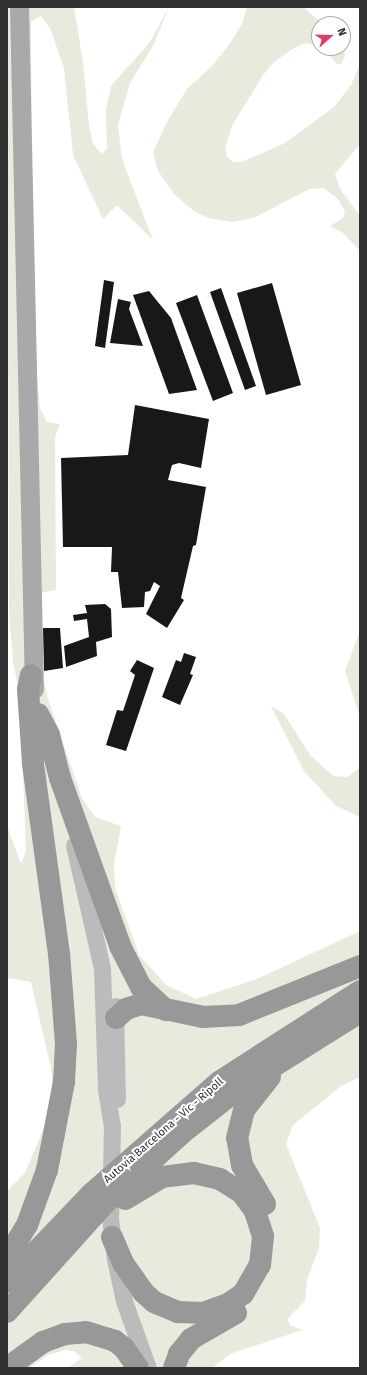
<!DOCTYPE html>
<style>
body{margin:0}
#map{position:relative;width:367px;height:1375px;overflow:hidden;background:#fff;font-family:"Fira Sans",sans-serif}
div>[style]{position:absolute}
.green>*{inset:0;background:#e7eadd}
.building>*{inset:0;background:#181818}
.secondary>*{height:17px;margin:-8.5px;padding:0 8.5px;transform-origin:8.5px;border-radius:8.5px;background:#bbb}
.primary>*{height:19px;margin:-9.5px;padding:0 9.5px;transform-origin:9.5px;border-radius:9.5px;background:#a9a9a9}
.highway>*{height:22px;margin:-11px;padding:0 11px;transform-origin:11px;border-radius:11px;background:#989898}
span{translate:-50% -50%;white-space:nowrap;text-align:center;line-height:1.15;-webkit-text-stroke:4px #fff;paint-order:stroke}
.street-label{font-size:11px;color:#313131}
.frame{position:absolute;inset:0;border:8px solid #313131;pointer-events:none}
.north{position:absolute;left:311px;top:16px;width:40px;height:40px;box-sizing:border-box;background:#fff;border:1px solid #adadad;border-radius:50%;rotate:70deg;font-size:11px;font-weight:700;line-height:16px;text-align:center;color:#313131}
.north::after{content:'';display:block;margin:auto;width:14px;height:18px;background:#e03c66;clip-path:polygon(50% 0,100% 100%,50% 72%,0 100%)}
</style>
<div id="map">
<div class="green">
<div style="clip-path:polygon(7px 7px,74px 7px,83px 62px,89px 125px,93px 144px,102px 154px,107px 148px,106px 110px,111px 86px,150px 42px,169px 7px,153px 46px,130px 83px,118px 125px,122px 159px,153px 240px,117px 205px,103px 219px,73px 155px,64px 68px,50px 28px,41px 16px,31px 22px,33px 335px,40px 408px,47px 422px,60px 424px,55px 437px,56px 590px,38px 593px,38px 653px,47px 696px,82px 798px,95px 817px,121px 826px,114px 864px,115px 888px,139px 955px,166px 985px,196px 999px,257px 979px,360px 931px,360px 1077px,341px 1086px,293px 1125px,286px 1144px,320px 1228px,319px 1248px,307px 1280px,305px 1301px,287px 1319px,290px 1325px,302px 1330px,230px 1354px,212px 1368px,67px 1368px,82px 1358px,74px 1351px,65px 1350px,48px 1355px,30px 1368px,7px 1368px,7px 1191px,25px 1173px,48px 1118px,53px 1094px,51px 1068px,31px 982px,7px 978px,7px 826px,21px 864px,26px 851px,20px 696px,13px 662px,9px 611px)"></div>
<div style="clip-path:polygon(247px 7px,303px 7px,323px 24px,319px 24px,319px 45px,306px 43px,294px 48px,274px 62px,263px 75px,232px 126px,225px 149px,227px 157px,233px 162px,242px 162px,285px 143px,334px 107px,351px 85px,360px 64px,360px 144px,335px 174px,340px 189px,360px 216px,360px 251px,343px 233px,330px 226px,343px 218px,345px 211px,337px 198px,324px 188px,310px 189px,253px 218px,232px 222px,208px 218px,194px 211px,174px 194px,158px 171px,153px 152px,168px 120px,187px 89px,212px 66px,229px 45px,242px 24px)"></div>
<div style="clip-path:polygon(343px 42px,345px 56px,341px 64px,337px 64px,324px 48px,343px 48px)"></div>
<div style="clip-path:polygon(360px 631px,360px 717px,345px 671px)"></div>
<div style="clip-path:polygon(271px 706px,284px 714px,310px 755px,333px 776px,347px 777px,360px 768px,360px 817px,336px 806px,304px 771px)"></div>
</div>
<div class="building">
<div style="clip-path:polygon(104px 280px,114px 282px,105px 348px,95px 346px)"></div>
<div style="clip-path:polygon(272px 283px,301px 385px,266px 395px,237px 293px)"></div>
<div style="clip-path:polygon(221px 288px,256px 386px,245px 390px,210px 292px)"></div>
<div style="clip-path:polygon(149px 291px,171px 318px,197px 390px,169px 394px,133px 295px)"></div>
<div style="clip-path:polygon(197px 295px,233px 393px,213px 401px,176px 303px)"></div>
<div style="clip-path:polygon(118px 299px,131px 302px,129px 309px,143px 346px,110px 343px)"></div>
<div style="clip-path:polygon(135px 405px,209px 419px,201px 468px,179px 463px,172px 465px,168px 480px,206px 487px,196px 545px,193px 546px,181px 598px,184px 600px,167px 628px,146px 614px,160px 586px,154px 582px,150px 591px,145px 592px,144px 607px,122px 608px,118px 572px,111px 572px,112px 547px,63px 547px,61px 458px,128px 455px)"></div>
<div style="clip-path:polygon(105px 604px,111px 609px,112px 637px,96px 642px,97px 656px,66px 667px,64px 646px,89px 637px,87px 619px,74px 621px,73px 615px,87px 613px,85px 605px)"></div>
<div style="clip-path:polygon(43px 628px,60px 628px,63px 668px,44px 671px)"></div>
<div style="clip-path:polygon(184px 653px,196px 657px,190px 674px,193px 675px,180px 705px,162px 697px,176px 660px,181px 662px)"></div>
<div style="clip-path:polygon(137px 660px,154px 668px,126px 751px,106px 745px,117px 710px,123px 711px,135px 675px,130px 671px)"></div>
</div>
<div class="secondary">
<div style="left:74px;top:845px;width:126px;rotate:77.2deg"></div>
<div style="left:102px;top:968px;width:121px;rotate:88.1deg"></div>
<div style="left:106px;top:1089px;width:36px;rotate:81deg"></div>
<div style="left:112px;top:1125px;width:93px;rotate:91.2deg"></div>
<div style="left:110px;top:1218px;width:41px;rotate:83deg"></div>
<div style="left:115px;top:1259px;width:43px;rotate:77.9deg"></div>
<div style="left:124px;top:1301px;width:71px;rotate:70.3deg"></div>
<div style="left:115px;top:1006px;width:93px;rotate:88.8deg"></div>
</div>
<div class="primary">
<div style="left:19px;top:7px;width:682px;rotate:88.74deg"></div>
</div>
<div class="highway">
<div style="left:38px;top:714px;width:24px;rotate:62deg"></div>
<div style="left:49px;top:735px;width:44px;rotate:75.7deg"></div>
<div style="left:60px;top:778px;width:178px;rotate:70.3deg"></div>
<div style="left:120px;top:946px;width:46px;rotate:62.9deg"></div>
<div style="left:141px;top:987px;width:34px;rotate:43deg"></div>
<div style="left:116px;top:1018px;width:13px;rotate:-42deg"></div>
<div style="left:126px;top:1009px;width:16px;rotate:-18deg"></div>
<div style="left:141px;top:1004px;width:63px;rotate:11.8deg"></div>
<div style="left:203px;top:1017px;width:36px;rotate:-3deg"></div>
<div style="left:239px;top:1015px;width:131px;rotate:-22deg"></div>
<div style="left:265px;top:1204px;width:45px;rotate:-120.5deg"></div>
<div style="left:242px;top:1165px;width:27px;rotate:-100deg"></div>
<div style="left:237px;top:1138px;width:29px;rotate:-76deg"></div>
<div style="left:244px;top:1110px;width:42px;rotate:-51.8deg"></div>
<div style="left:112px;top:1237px;width:28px;rotate:67deg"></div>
<div style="left:123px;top:1263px;width:35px;rotate:55deg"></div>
<div style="left:143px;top:1292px;width:15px;rotate:42deg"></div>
<div style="left:154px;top:1302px;width:26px;rotate:23deg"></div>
<div style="left:178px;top:1312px;width:25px;rotate:2deg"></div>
<div style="left:203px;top:1313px;width:27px;rotate:-20deg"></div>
<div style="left:228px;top:1304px;width:18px;rotate:-34deg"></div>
<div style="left:243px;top:1294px;width:34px;rotate:-60deg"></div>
<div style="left:260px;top:1265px;width:29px;rotate:-84deg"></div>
<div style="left:263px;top:1236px;width:26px;rotate:-108deg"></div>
<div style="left:255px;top:1211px;width:22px;rotate:-126deg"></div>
<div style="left:242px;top:1193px;width:26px;rotate:-148deg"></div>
<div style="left:220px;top:1179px;width:27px;rotate:-167deg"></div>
<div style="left:194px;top:1173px;width:32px;rotate:173deg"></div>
<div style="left:162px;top:1177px;width:43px;rotate:149.3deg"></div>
<div style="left:7px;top:1258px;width:39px;rotate:-59deg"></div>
<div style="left:27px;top:1225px;width:59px;rotate:-70deg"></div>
<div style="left:47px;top:1170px;width:90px;rotate:-79.1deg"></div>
<div style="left:64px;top:1082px;width:38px;rotate:-87deg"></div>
<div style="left:66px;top:1044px;width:90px;rotate:-94.4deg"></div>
<div style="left:59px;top:954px;width:193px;rotate:-97.8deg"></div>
<div style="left:33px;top:763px;width:74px;rotate:-93.9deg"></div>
<div style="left:28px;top:689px;width:14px;rotate:-78deg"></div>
<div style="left:7px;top:1282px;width:120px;rotate:-46.3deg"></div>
<div style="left:90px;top:1195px;width:171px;rotate:-41.2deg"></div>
<div style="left:219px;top:1082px;width:168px;rotate:-32.8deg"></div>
<div style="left:7px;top:1312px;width:147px;rotate:-48deg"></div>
<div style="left:105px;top:1203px;width:103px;rotate:-42.2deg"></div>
<div style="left:181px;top:1134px;width:74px;rotate:-38.4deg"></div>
<div style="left:239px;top:1088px;width:143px;rotate:-32.1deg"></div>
<div style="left:7px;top:1368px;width:44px;rotate:-35.8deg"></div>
<div style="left:43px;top:1342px;width:23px;rotate:-20deg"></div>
<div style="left:65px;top:1334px;width:21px;rotate:-5deg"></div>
<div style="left:86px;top:1332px;width:30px;rotate:17deg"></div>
<div style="left:115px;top:1341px;width:11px;rotate:38deg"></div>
<div style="left:124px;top:1348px;width:24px;rotate:55deg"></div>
<div style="left:174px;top:1368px;width:15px;rotate:-70deg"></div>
<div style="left:179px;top:1354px;width:19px;rotate:-51deg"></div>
<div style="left:191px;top:1339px;width:52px;rotate:-30deg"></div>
</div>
<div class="street-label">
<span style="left:164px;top:1131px;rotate:-41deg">Autovia Barcelona - Vic - Ripoll</span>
</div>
<div class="frame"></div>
<div class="north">N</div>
</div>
